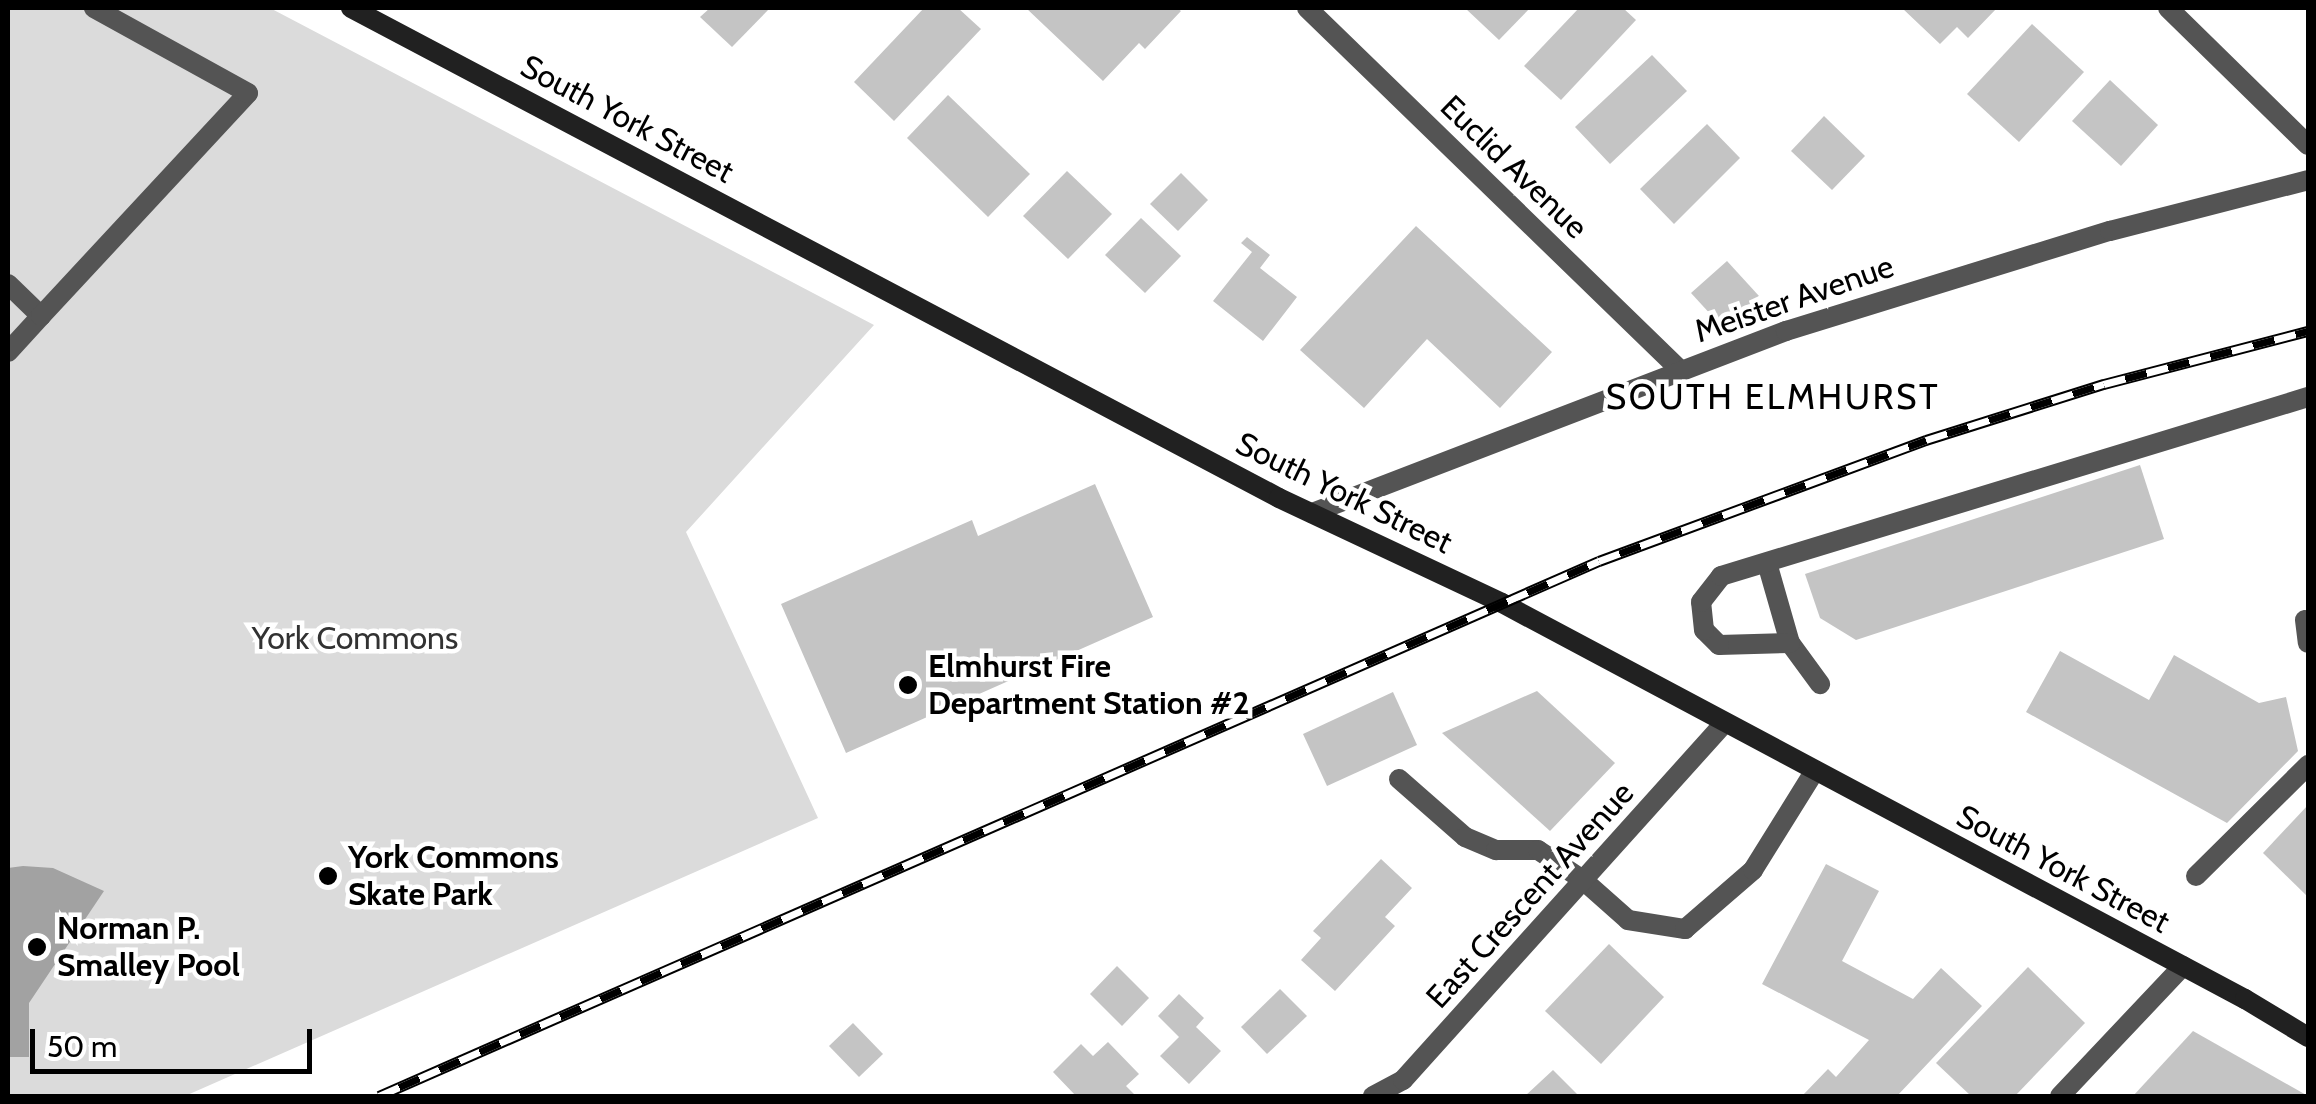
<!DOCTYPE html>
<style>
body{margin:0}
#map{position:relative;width:2316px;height:1104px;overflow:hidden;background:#fff;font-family:Cabin,sans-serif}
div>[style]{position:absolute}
.green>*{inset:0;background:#dbdbdb}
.water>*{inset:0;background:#a2a2a2}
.building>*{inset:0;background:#c4c4c4}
.lane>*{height:20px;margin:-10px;padding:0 10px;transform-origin:10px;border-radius:10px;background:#545454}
.street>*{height:20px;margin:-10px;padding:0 10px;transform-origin:10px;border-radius:10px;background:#545454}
.secondary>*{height:20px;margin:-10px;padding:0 10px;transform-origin:10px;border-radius:10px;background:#212121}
.rail>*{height:11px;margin-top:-5.5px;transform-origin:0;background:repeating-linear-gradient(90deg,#fff 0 22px,#000 0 44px);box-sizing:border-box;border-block:2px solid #000}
.dots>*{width:28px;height:28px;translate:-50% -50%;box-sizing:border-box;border:5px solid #fff;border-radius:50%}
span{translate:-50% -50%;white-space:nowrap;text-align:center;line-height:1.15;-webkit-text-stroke:9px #fff;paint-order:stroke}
.street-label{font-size:32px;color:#000}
.park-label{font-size:32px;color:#323232}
.poi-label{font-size:32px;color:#000;font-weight:700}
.left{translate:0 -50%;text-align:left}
.neighbourhood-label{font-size:35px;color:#000;letter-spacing:2.5px}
.frame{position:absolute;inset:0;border:10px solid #000;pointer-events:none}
.scale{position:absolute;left:30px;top:1029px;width:282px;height:45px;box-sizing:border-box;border:5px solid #000;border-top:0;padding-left:12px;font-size:30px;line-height:35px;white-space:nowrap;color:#000;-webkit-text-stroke:8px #fff;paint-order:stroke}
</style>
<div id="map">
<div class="green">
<div style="clip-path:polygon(8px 8px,270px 8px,874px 325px,686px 532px,818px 818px,185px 1096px,8px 1096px)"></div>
</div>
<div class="water">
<div style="clip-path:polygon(23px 866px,53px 868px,104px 891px,29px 1003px,29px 1057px,8px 1057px,8px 868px)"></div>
</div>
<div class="building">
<div style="clip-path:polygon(710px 8px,770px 8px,732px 47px,700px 17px)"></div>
<div style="clip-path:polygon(924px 8px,958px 8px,981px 29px,894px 121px,854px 82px)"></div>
<div style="clip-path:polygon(1026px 8px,1177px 8px,1181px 11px,1145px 49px,1139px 43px,1103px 81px)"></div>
<div style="clip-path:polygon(1465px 8px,1530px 8px,1499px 40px)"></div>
<div style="clip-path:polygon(1579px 8px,1623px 8px,1636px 20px,1561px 100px,1524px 66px)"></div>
<div style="clip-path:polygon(1902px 8px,1997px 8px,1968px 38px,1957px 27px,1940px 44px)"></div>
<div style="clip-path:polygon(2032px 24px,2084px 72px,2019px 142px,1967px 94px)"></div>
<div style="clip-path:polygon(1652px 55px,1687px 91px,1610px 164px,1575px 127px)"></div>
<div style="clip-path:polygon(2110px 80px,2158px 125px,2121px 166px,2072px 121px)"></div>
<div style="clip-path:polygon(948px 95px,1030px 174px,988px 217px,907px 138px)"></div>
<div style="clip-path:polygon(1824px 116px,1865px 156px,1832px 190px,1791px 151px)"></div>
<div style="clip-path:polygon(1707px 124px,1740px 158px,1674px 224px,1640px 189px)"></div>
<div style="clip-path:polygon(1067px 171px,1112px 214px,1068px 259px,1023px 216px)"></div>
<div style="clip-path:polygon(1181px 173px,1208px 200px,1178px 231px,1150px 204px)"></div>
<div style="clip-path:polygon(1141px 218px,1181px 256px,1145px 293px,1105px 255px)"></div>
<div style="clip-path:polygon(1416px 226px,1552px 352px,1500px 408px,1427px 339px,1364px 408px,1300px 350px)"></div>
<div style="clip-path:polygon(1247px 237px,1270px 255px,1260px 268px,1297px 297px,1263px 341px,1213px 301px,1252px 252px,1241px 243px)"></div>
<div style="clip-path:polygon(1727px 261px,1759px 296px,1724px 329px,1691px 293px)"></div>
<div style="clip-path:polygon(2140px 465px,2164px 539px,1856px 640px,1820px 618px,1805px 574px)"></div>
<div style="clip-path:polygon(1095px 484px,1153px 617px,846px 753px,781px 604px,972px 520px,978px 536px)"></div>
<div style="clip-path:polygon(2060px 651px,2149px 700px,2174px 655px,2259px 703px,2286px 697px,2298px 751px,2227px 823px,2026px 712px)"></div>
<div style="clip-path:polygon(1537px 691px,1615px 763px,1550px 831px,1442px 733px)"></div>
<div style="clip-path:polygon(1393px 692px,1417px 745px,1327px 786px,1303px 734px)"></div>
<div style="clip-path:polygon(2308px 805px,2308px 897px,2263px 853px)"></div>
<div style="clip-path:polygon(1381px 859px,1412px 888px,1385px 917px,1395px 926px,1335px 991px,1301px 960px,1321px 938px,1313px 931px)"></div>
<div style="clip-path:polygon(1826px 864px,1879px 891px,1842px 961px,1913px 999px,1941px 968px,1982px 1006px,1897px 1096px,1802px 1096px,1828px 1069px,1836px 1077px,1869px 1040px,1762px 984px)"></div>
<div style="clip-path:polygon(1609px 944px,1664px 997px,1601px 1064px,1545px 1011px)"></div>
<div style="clip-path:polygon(1117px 966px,1149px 998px,1122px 1026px,1090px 994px)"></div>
<div style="clip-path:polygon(2028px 967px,2085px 1023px,2015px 1096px,1971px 1096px,1936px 1063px)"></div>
<div style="clip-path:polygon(1280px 989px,1307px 1016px,1267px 1054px,1241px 1027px)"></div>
<div style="clip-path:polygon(1179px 994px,1204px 1018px,1196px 1027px,1221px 1051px,1189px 1084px,1160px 1056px,1179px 1037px,1158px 1016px)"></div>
<div style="clip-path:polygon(853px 1023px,883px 1054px,859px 1077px,829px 1046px)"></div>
<div style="clip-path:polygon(2193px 1031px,2308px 1096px,2133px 1096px)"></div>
<div style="clip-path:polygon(1108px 1042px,1139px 1074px,1126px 1086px,1136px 1096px,1076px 1096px,1053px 1072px,1081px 1044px,1093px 1056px)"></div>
<div style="clip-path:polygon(1553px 1070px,1579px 1096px,1525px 1096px)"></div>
</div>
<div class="lane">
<div style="left:8px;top:284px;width:46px;rotate:44.1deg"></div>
<div style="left:41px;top:316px;width:49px;rotate:132.5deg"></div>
<div style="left:41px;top:316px;width:304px;rotate:-47.1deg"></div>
<div style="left:248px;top:93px;width:176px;rotate:-151.1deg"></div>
<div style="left:1767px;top:563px;width:83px;rotate:74deg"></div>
<div style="left:1790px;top:643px;width:51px;rotate:53.8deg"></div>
<div style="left:2305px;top:620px;width:23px;rotate:83deg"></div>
<div style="left:1790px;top:643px;width:71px;rotate:178.4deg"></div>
<div style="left:1719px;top:645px;width:21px;rotate:-135deg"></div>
<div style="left:1704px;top:630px;width:28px;rotate:-96deg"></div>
<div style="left:1701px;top:602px;width:33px;rotate:-52deg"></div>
<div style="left:1721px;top:576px;width:614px;rotate:-16.96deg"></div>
<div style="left:1399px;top:779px;width:88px;rotate:41.3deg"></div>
<div style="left:1465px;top:837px;width:34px;rotate:23deg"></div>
<div style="left:1496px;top:850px;width:42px"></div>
<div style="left:1538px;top:850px;width:54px;rotate:33.7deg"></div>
<div style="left:1583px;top:880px;width:60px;rotate:41.6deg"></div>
<div style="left:1628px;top:920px;width:58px;rotate:9deg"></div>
<div style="left:1685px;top:929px;width:90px;rotate:-40.9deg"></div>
<div style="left:1753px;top:870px;width:115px;rotate:-58.1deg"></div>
<div style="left:2196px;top:876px;width:158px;rotate:-44.7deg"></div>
<div style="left:2060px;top:1096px;width:179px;rotate:-46.6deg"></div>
</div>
<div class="street">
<div style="left:1307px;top:8px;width:520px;rotate:44.14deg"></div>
<div style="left:2168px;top:8px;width:196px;rotate:44.4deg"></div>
<div style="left:1312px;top:513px;width:508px;rotate:-21.01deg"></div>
<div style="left:1786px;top:331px;width:339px;rotate:-17.2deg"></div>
<div style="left:2110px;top:231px;width:204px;rotate:-14.4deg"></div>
<div style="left:1373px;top:1096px;width:34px;rotate:-28deg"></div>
<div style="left:1403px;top:1080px;width:479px;rotate:-48deg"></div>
</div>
<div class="secondary">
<div style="left:351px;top:8px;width:1049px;rotate:27.83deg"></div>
<div style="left:1279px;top:498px;width:246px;rotate:25.2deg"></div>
<div style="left:1502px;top:603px;width:842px;rotate:28.06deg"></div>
<div style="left:2245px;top:999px;width:74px;rotate:31.1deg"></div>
</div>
<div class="rail">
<div style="left:379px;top:1096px;width:1332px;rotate:-23.68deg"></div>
<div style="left:1599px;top:561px;width:349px;rotate:-20.3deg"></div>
<div style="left:1926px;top:440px;width:187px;rotate:-17.5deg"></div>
<div style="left:2104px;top:384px;width:211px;rotate:-14.6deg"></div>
</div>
<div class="dots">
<div style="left:908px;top:685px;background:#000"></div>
<div style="left:328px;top:876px;background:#000"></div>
<div style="left:37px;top:947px;background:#000"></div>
</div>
<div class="street-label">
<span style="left:627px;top:119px;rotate:28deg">South York Street</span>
<span style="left:1514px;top:167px;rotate:44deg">Euclid Avenue</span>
<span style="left:1794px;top:299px;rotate:-19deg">Meister Avenue</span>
<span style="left:1344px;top:493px;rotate:26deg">South York Street</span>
<span style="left:2063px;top:869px;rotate:28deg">South York Street</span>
<span style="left:1530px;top:895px;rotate:-48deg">East Crescent Avenue</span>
</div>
<div class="park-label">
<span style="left:355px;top:638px">York Commons</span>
</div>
<div class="poi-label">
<span class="left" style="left:928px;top:685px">Elmhurst Fire<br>Department Station #2</span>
<span class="left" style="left:348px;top:876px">York Commons<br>Skate Park</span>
<span class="left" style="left:57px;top:947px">Norman P.<br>Smalley Pool</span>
</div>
<div class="neighbourhood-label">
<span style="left:1773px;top:397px">SOUTH ELMHURST</span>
</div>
<div class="frame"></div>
<div class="scale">50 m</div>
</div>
